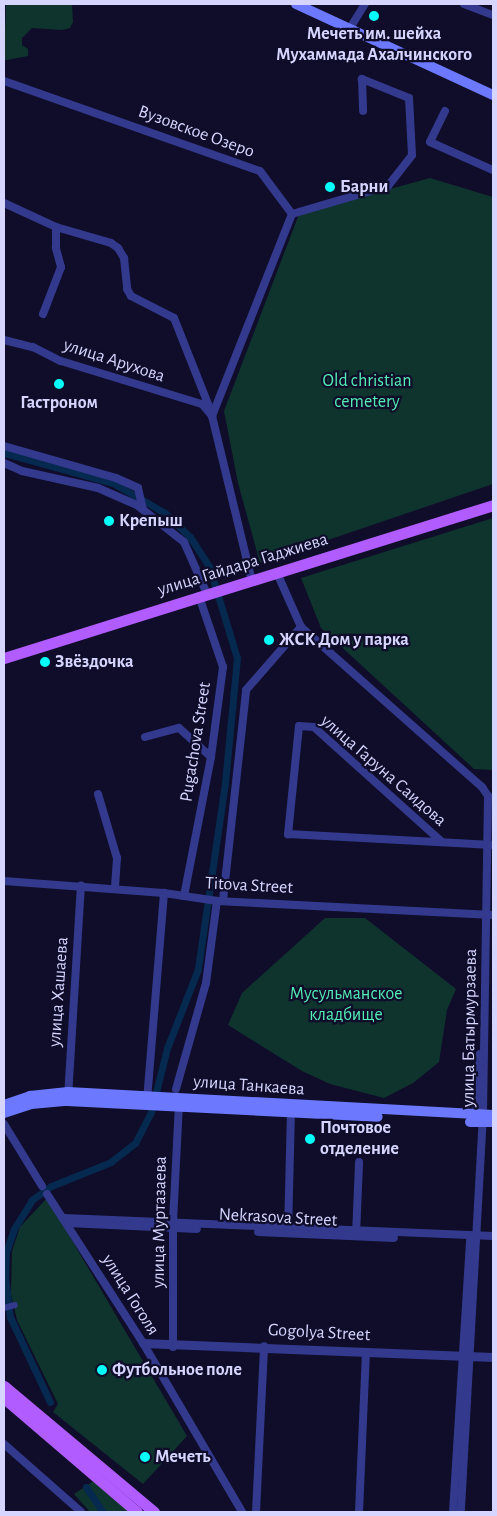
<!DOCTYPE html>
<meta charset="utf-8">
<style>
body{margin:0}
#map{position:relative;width:497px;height:1516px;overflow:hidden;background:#0f0d29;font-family:"Alegreya Sans",sans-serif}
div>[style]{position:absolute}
.green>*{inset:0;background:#0f342e}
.canal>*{height:7px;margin:-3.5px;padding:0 3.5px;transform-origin:3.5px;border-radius:3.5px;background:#06294f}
.pedestrian>*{height:5.5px;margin:-2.75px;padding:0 2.75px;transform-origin:2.75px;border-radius:2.75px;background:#33398d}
.minor>*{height:8px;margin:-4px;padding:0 4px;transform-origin:4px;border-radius:4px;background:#33398d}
.tertiary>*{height:9px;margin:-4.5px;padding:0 4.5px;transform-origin:4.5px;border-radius:4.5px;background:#33398d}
.secondary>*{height:10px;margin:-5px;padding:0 5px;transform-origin:5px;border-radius:5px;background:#6c79ff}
.primary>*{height:11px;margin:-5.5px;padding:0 5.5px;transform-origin:5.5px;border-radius:5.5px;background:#b05cff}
.dots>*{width:14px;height:14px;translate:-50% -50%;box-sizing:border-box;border:2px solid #0f0d29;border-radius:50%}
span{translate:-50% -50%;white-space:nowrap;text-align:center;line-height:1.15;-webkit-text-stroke:4.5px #0f0d29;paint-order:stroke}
.poi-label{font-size:18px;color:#d5d5ff;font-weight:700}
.left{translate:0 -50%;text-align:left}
.street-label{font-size:18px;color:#d5d5ff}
.park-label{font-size:18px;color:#53edb5}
.frame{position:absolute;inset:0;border:5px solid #d5d5ff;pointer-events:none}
</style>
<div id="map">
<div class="green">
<div style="clip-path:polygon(6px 4px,72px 4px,73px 22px,70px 28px,62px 30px,32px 28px,22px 38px,22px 45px,28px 49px,28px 56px,7px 60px,4px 60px)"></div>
<div style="clip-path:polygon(430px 178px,493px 197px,493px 484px,260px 563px,238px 483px,224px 411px,299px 214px)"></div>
<div style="clip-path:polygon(493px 518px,493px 770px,474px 769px,321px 628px,301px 578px)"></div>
<div style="clip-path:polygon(325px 918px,365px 918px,456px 989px,447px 1010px,439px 1062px,413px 1083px,384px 1098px,330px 1084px,302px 1071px,228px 1025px,242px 993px)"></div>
<div style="clip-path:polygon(47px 1198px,187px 1436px,143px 1484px,53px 1412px,58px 1404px,17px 1320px,11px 1294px,12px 1251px,20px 1227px)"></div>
<div style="clip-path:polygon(95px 1480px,132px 1512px,90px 1512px,74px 1494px)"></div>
</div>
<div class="canal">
<div style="left:4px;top:453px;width:113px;rotate:15.4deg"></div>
<div style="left:113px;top:483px;width:60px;rotate:30deg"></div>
<div style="left:165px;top:513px;width:35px;rotate:44deg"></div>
<div style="left:190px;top:537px;width:35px;rotate:57deg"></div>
<div style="left:209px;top:566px;width:96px;rotate:73.1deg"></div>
<div style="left:237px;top:658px;width:126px;rotate:95.5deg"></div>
<div style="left:225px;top:783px;width:188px;rotate:98.3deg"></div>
<div style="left:198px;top:969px;width:85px;rotate:111.4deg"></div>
<div style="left:167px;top:1048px;width:66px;rotate:104deg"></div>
<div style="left:151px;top:1112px;width:35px;rotate:117deg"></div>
<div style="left:135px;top:1143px;width:31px;rotate:142deg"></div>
<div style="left:111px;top:1162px;width:65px;rotate:158.2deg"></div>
<div style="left:51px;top:1186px;width:24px;rotate:144deg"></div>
<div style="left:32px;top:1200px;width:34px;rotate:122deg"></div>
<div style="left:14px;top:1229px;width:24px;rotate:109deg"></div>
<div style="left:6px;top:1252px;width:25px;rotate:92deg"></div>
<div style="left:5px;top:1277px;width:40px;rotate:82.9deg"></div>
<div style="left:10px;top:1317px;width:94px;rotate:64.8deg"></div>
<div style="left:86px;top:1487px;width:30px;rotate:56deg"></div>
</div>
<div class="pedestrian">
<div style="left:4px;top:1308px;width:11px;rotate:-15deg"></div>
</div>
<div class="minor">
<div style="left:464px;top:4px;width:31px;rotate:21deg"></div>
<div style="left:350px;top:28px;width:28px;rotate:-58deg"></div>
<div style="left:4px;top:81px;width:271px;rotate:19.4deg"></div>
<div style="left:260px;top:171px;width:54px;rotate:53.3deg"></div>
<div style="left:445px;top:111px;width:34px;rotate:116deg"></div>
<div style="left:430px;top:142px;width:69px;rotate:24deg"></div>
<div style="left:4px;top:203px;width:57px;rotate:24.8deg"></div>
<div style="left:56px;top:227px;width:57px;rotate:16.2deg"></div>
<div style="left:111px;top:243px;width:9px;rotate:36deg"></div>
<div style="left:118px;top:248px;width:12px;rotate:59deg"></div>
<div style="left:124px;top:258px;width:31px;rotate:84deg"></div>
<div style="left:127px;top:289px;width:8px;rotate:60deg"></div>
<div style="left:131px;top:296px;width:48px;rotate:27.1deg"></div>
<div style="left:174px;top:318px;width:98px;rotate:68.4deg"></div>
<div style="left:292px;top:214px;width:100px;rotate:-16.3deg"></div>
<div style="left:388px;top:186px;width:39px;rotate:-52deg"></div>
<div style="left:412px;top:155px;width:57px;rotate:-93deg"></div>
<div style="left:409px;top:98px;width:51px;rotate:-158deg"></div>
<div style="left:362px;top:79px;width:32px;rotate:88deg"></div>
<div style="left:43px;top:314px;width:50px;rotate:-69deg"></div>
<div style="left:61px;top:267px;width:20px;rotate:-105deg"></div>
<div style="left:56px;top:248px;width:21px;rotate:-90deg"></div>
<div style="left:4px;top:340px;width:30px;rotate:14deg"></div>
<div style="left:33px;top:347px;width:31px;rotate:27deg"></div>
<div style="left:61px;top:361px;width:147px;rotate:17deg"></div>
<div style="left:202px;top:404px;width:16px;rotate:50deg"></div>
<div style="left:212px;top:416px;width:170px;rotate:76.4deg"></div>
<div style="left:212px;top:416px;width:217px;rotate:-68.4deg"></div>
<div style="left:4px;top:446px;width:116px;rotate:15.9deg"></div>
<div style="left:116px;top:478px;width:24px;rotate:24deg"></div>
<div style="left:138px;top:488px;width:22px;rotate:77deg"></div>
<div style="left:4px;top:463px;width:20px;rotate:24deg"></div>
<div style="left:22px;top:471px;width:78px;rotate:12.6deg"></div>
<div style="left:98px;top:488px;width:43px;rotate:23.6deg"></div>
<div style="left:137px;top:505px;width:60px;rotate:38.2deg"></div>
<div style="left:184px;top:542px;width:57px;rotate:66.1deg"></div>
<div style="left:277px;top:573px;width:59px;rotate:66deg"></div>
<div style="left:301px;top:627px;width:242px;rotate:41.5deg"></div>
<div style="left:482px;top:787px;width:11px;rotate:56deg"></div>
<div style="left:488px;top:796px;width:319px;rotate:90.9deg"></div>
<div style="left:483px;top:1115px;width:398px;rotate:93.2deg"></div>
<div style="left:145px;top:737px;width:35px;rotate:-15deg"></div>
<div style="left:179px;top:728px;width:43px;rotate:42.2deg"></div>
<div style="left:98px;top:794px;width:67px;rotate:73.5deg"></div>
<div style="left:117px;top:858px;width:30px;rotate:94deg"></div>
<div style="left:442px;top:842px;width:172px;rotate:-138.1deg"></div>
<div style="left:314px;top:727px;width:15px;rotate:-176deg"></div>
<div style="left:299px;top:726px;width:109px;rotate:95.8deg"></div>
<div style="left:288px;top:834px;width:205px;rotate:3.1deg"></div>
<div style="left:4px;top:881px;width:160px;rotate:4.3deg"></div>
<div style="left:164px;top:893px;width:54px;rotate:8.6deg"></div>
<div style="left:217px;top:901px;width:276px;rotate:2.9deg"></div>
<div style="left:184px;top:896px;width:142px;rotate:-79deg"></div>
<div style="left:211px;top:757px;width:91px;rotate:-82.4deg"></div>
<div style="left:223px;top:667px;width:75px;rotate:-108.7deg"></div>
<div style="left:223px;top:900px;width:211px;rotate:-83.7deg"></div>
<div style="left:246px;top:690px;width:84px;rotate:-48.9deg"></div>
<div style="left:176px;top:1089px;width:110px;rotate:-74.2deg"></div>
<div style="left:206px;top:983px;width:83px;rotate:-82.4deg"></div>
<div style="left:68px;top:1097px;width:212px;rotate:-86.5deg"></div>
<div style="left:147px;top:1100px;width:208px;rotate:-85.3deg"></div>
<div style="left:476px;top:1117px;width:63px;rotate:-86.4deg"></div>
<div style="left:4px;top:1124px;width:73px;rotate:58.5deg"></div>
<div style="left:47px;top:1194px;width:177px;rotate:57.2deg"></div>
<div style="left:143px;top:1343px;width:196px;rotate:59.6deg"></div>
<div style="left:64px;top:1218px;width:429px;rotate:2.4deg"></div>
<div style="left:67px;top:1223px;width:130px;rotate:2.6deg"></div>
<div style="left:258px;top:1232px;width:136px;rotate:2.5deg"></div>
<div style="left:288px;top:1233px;width:126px;rotate:-88.6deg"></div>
<div style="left:356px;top:1235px;width:73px;rotate:-87.6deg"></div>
<div style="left:173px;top:1347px;width:125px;rotate:-90deg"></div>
<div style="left:173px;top:1222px;width:120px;rotate:-87.1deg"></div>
<div style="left:4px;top:1444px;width:103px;rotate:41.4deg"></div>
<div style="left:256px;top:1512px;width:166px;rotate:-87.2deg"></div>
<div style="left:359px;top:1512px;width:160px;rotate:-87.5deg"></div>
<div style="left:453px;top:1512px;width:275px;rotate:-86.4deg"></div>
</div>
<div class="tertiary">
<div style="left:143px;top:1343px;width:350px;rotate:2.3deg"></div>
</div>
<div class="secondary">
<div style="left:296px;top:4px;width:217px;rotate:24.8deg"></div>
<div style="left:4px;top:1105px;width:28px;rotate:-19deg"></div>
<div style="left:30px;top:1096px;width:38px;rotate:-6deg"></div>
<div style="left:68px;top:1092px;width:426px;rotate:3.1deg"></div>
<div style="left:4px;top:1113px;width:28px;rotate:-18deg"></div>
<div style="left:31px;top:1104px;width:36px;rotate:-5deg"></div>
<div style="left:67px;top:1101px;width:311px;rotate:2.9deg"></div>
<div style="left:470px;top:1122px;width:23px"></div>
</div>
<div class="primary">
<div style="left:4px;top:658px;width:512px;rotate:-17.37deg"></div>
<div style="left:4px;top:1386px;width:196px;rotate:40deg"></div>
<div style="left:4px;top:1398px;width:175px;rotate:40.6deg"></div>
</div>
<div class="dots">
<div style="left:374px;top:16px;background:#01fffc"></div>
<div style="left:330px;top:187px;background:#01fffc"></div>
<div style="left:59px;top:384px;background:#01fffc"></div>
<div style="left:109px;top:521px;background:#01fffc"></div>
<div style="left:269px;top:640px;background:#01fffc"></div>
<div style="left:45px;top:662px;background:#01fffc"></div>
<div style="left:310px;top:1139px;background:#01fffc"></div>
<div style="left:102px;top:1370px;background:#01fffc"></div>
<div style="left:145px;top:1457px;background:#01fffc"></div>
</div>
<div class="poi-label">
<span style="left:374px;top:45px">Мечеть им. шейха<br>Мухаммада Ахалчинского</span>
<span class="left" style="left:340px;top:187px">Барни</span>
<span style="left:59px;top:403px">Гастроном</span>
<span class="left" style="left:119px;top:521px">Крепыш</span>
<span class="left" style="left:279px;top:640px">ЖСК Дом у парка</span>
<span class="left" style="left:55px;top:662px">Звёздочка</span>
<span class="left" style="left:320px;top:1139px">Почтовое<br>отделение</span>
<span class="left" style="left:112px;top:1370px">Футбольное поле</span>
<span class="left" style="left:155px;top:1457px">Мечеть</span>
</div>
<div class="street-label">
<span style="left:196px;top:132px;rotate:20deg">Вузовское Озеро</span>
<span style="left:114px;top:361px;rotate:18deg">улица Арухова</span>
<span style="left:243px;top:565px;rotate:-17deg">улица Гайдара Гаджиева</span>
<span style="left:196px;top:742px;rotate:-81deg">Pugachova Street</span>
<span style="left:383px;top:771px;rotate:41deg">улица Гаруна Саидова</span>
<span style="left:249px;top:886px;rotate:3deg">Titova Street</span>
<span style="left:59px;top:992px;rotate:-86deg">улица Хашаева</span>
<span style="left:470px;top:1028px;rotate:-89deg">улица Батырмурзаева</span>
<span style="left:249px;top:1086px;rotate:4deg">улица Танкаева</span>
<span style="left:278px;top:1218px;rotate:3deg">Nekrasova Street</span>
<span style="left:160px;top:1222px;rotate:-89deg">улица Муртазаева</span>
<span style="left:130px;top:1295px;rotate:58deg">улица Гоголя</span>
<span style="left:319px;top:1333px;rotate:3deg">Gogolya Street</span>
</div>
<div class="park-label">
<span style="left:367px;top:392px">Old сhristian<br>cemetery</span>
<span style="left:346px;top:1005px">Мусульманское<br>кладбище</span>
</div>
<div class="frame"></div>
</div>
